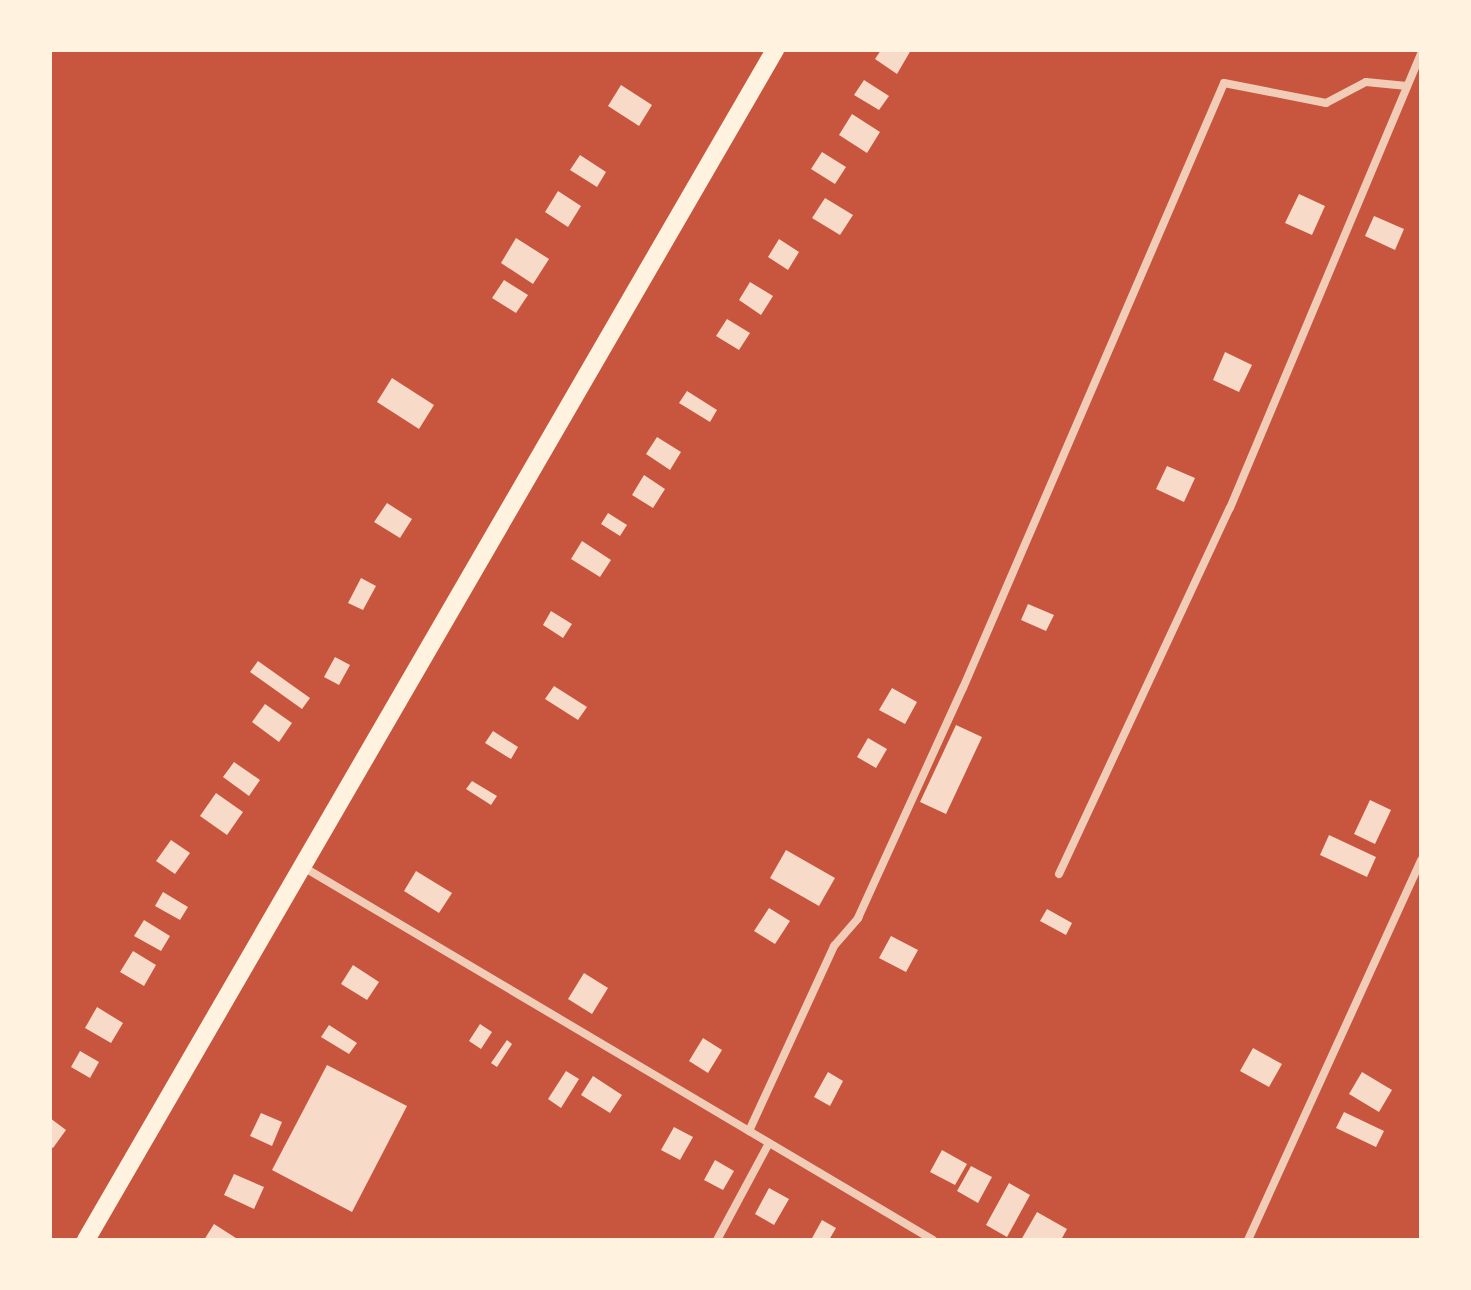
<!DOCTYPE html>
<style>
body{margin:0}
#map{position:relative;width:1471px;height:1290px;overflow:hidden;background:#c8553d;font-family:"Roboto Condensed",sans-serif}
div>[style]{position:absolute}
.building>*{inset:0;background:#f7dbc8}
.minor>*{height:8px;margin:-4px;padding:0 4px;transform-origin:4px;border-radius:4px;background:#f1ccb7}
.trunk>*{height:18px;margin:-9px;padding:0 9px;transform-origin:9px;border-radius:9px;background:#fff3e0}
span{translate:-50% -50%;white-space:nowrap;text-align:center;line-height:1.15;-webkit-text-stroke:6px #fff3e0;paint-order:stroke}
.frame{position:absolute;inset:0;border:52px solid #fff3e0;pointer-events:none}
</style>
<div id="map">
<div class="building">
<div style="clip-path:polygon(881px 50px,911px 50px,897px 74px,875px 59px)"></div>
<div style="clip-path:polygon(864px 80px,889px 96px,879px 110px,854px 95px)"></div>
<div style="clip-path:polygon(621px 85px,652px 105px,639px 126px,608px 106px)"></div>
<div style="clip-path:polygon(852px 114px,880px 132px,867px 153px,839px 135px)"></div>
<div style="clip-path:polygon(822px 152px,846px 167px,835px 184px,811px 169px)"></div>
<div style="clip-path:polygon(580px 155px,606px 172px,597px 187px,570px 170px)"></div>
<div style="clip-path:polygon(558px 191px,581px 206px,568px 227px,545px 212px)"></div>
<div style="clip-path:polygon(1299px 194px,1325px 206px,1312px 235px,1285px 223px)"></div>
<div style="clip-path:polygon(825px 198px,853px 215px,840px 235px,812px 218px)"></div>
<div style="clip-path:polygon(1374px 216px,1404px 229px,1395px 250px,1365px 236px)"></div>
<div style="clip-path:polygon(516px 238px,549px 259px,533px 284px,501px 263px)"></div>
<div style="clip-path:polygon(779px 239px,799px 252px,788px 270px,768px 257px)"></div>
<div style="clip-path:polygon(504px 280px,528px 295px,516px 313px,492px 298px)"></div>
<div style="clip-path:polygon(750px 282px,773px 296px,761px 315px,739px 300px)"></div>
<div style="clip-path:polygon(727px 319px,750px 333px,739px 350px,716px 336px)"></div>
<div style="clip-path:polygon(1225px 352px,1252px 365px,1239px 392px,1213px 380px)"></div>
<div style="clip-path:polygon(392px 378px,434px 405px,419px 429px,377px 402px)"></div>
<div style="clip-path:polygon(687px 391px,717px 410px,710px 422px,679px 403px)"></div>
<div style="clip-path:polygon(657px 437px,681px 452px,670px 470px,646px 454px)"></div>
<div style="clip-path:polygon(1167px 466px,1195px 478px,1184px 502px,1156px 489px)"></div>
<div style="clip-path:polygon(644px 475px,665px 489px,653px 508px,632px 495px)"></div>
<div style="clip-path:polygon(387px 503px,412px 519px,400px 538px,374px 522px)"></div>
<div style="clip-path:polygon(608px 513px,627px 525px,620px 536px,601px 524px)"></div>
<div style="clip-path:polygon(582px 541px,611px 560px,600px 577px,571px 559px)"></div>
<div style="clip-path:polygon(361px 578px,376px 586px,363px 610px,348px 603px)"></div>
<div style="clip-path:polygon(1028px 604px,1054px 615px,1046px 631px,1021px 620px)"></div>
<div style="clip-path:polygon(551px 611px,572px 624px,563px 638px,543px 625px)"></div>
<div style="clip-path:polygon(335px 657px,350px 665px,339px 685px,324px 677px)"></div>
<div style="clip-path:polygon(258px 661px,310px 698px,302px 709px,250px 672px)"></div>
<div style="clip-path:polygon(554px 686px,587px 707px,578px 720px,545px 699px)"></div>
<div style="clip-path:polygon(892px 688px,917px 702px,905px 724px,879px 710px)"></div>
<div style="clip-path:polygon(265px 704px,292px 723px,279px 742px,252px 722px)"></div>
<div style="clip-path:polygon(956px 725px,982px 737px,946px 814px,920px 802px)"></div>
<div style="clip-path:polygon(493px 731px,518px 747px,511px 759px,485px 743px)"></div>
<div style="clip-path:polygon(868px 738px,887px 749px,876px 768px,857px 757px)"></div>
<div style="clip-path:polygon(234px 762px,260px 780px,249px 796px,223px 777px)"></div>
<div style="clip-path:polygon(472px 781px,497px 796px,491px 805px,466px 789px)"></div>
<div style="clip-path:polygon(216px 793px,243px 812px,227px 835px,200px 816px)"></div>
<div style="clip-path:polygon(1370px 800px,1391px 810px,1375px 844px,1354px 834px)"></div>
<div style="clip-path:polygon(1329px 835px,1376px 857px,1367px 877px,1320px 855px)"></div>
<div style="clip-path:polygon(171px 840px,190px 853px,175px 874px,156px 861px)"></div>
<div style="clip-path:polygon(786px 850px,835px 878px,819px 906px,770px 878px)"></div>
<div style="clip-path:polygon(416px 871px,452px 893px,439px 913px,404px 891px)"></div>
<div style="clip-path:polygon(163px 892px,188px 907px,180px 920px,155px 906px)"></div>
<div style="clip-path:polygon(769px 908px,790px 921px,775px 944px,754px 931px)"></div>
<div style="clip-path:polygon(1047px 909px,1072px 923px,1066px 935px,1040px 921px)"></div>
<div style="clip-path:polygon(144px 920px,170px 936px,161px 951px,134px 936px)"></div>
<div style="clip-path:polygon(891px 936px,918px 950px,906px 972px,879px 958px)"></div>
<div style="clip-path:polygon(133px 951px,156px 965px,144px 986px,120px 972px)"></div>
<div style="clip-path:polygon(353px 965px,379px 982px,367px 1000px,341px 984px)"></div>
<div style="clip-path:polygon(584px 973px,608px 988px,592px 1014px,568px 999px)"></div>
<div style="clip-path:polygon(97px 1007px,123px 1023px,111px 1043px,85px 1028px)"></div>
<div style="clip-path:polygon(480px 1024px,492px 1032px,481px 1049px,469px 1041px)"></div>
<div style="clip-path:polygon(329px 1025px,357px 1043px,349px 1054px,321px 1037px)"></div>
<div style="clip-path:polygon(703px 1038px,722px 1050px,708px 1073px,689px 1061px)"></div>
<div style="clip-path:polygon(507px 1040px,512px 1044px,497px 1067px,491px 1063px)"></div>
<div style="clip-path:polygon(1253px 1048px,1282px 1064px,1269px 1087px,1240px 1071px)"></div>
<div style="clip-path:polygon(80px 1051px,99px 1062px,90px 1078px,71px 1067px)"></div>
<div style="clip-path:polygon(327px 1065px,407px 1106px,352px 1212px,272px 1170px)"></div>
<div style="clip-path:polygon(566px 1071px,579px 1079px,561px 1108px,548px 1099px)"></div>
<div style="clip-path:polygon(828px 1072px,843px 1081px,830px 1106px,814px 1097px)"></div>
<div style="clip-path:polygon(1362px 1072px,1392px 1090px,1379px 1112px,1349px 1094px)"></div>
<div style="clip-path:polygon(593px 1076px,622px 1095px,610px 1113px,581px 1095px)"></div>
<div style="clip-path:polygon(1344px 1112px,1384px 1131px,1376px 1147px,1336px 1128px)"></div>
<div style="clip-path:polygon(261px 1113px,282px 1122px,272px 1146px,250px 1136px)"></div>
<div style="clip-path:polygon(50px 1118px,66px 1130px,53px 1148px,50px 1146px)"></div>
<div style="clip-path:polygon(674px 1127px,693px 1137px,680px 1160px,661px 1150px)"></div>
<div style="clip-path:polygon(942px 1150px,967px 1164px,955px 1185px,930px 1172px)"></div>
<div style="clip-path:polygon(715px 1160px,734px 1171px,723px 1190px,704px 1180px)"></div>
<div style="clip-path:polygon(971px 1166px,992px 1177px,978px 1203px,957px 1191px)"></div>
<div style="clip-path:polygon(234px 1174px,264px 1187px,254px 1209px,224px 1195px)"></div>
<div style="clip-path:polygon(1009px 1183px,1030px 1195px,1007px 1237px,986px 1225px)"></div>
<div style="clip-path:polygon(769px 1188px,789px 1199px,774px 1225px,755px 1214px)"></div>
<div style="clip-path:polygon(1037px 1212px,1067px 1229px,1061px 1240px,1021px 1240px)"></div>
<div style="clip-path:polygon(822px 1220px,836px 1228px,829px 1240px,811px 1240px)"></div>
<div style="clip-path:polygon(214px 1224px,239px 1240px,204px 1240px)"></div>
</div>
<div class="minor">
<div style="left:305px;top:868px;width:730px;rotate:30.64deg"></div>
<div style="left:1059px;top:874px;width:404px;rotate:-65deg"></div>
<div style="left:1230px;top:508px;width:493px;rotate:-67.2deg"></div>
<div style="left:749px;top:1131px;width:204px;rotate:-65.3deg"></div>
<div style="left:834px;top:946px;width:37px;rotate:-49deg"></div>
<div style="left:858px;top:918px;width:253px;rotate:-65.5deg"></div>
<div style="left:963px;top:688px;width:659px;rotate:-66.66deg"></div>
<div style="left:1224px;top:83px;width:104px;rotate:11.1deg"></div>
<div style="left:1326px;top:103px;width:45px;rotate:-27.7deg"></div>
<div style="left:1366px;top:82px;width:41px;rotate:5.6deg"></div>
<div style="left:717px;top:1240px;width:110px;rotate:-61.8deg"></div>
<div style="left:1248px;top:1240px;width:418px;rotate:-65.5deg"></div>
</div>
<div class="trunk">
<div style="left:86px;top:1240px;width:1375px;rotate:-59.93deg"></div>
</div>
<div class="frame"></div>
</div>
